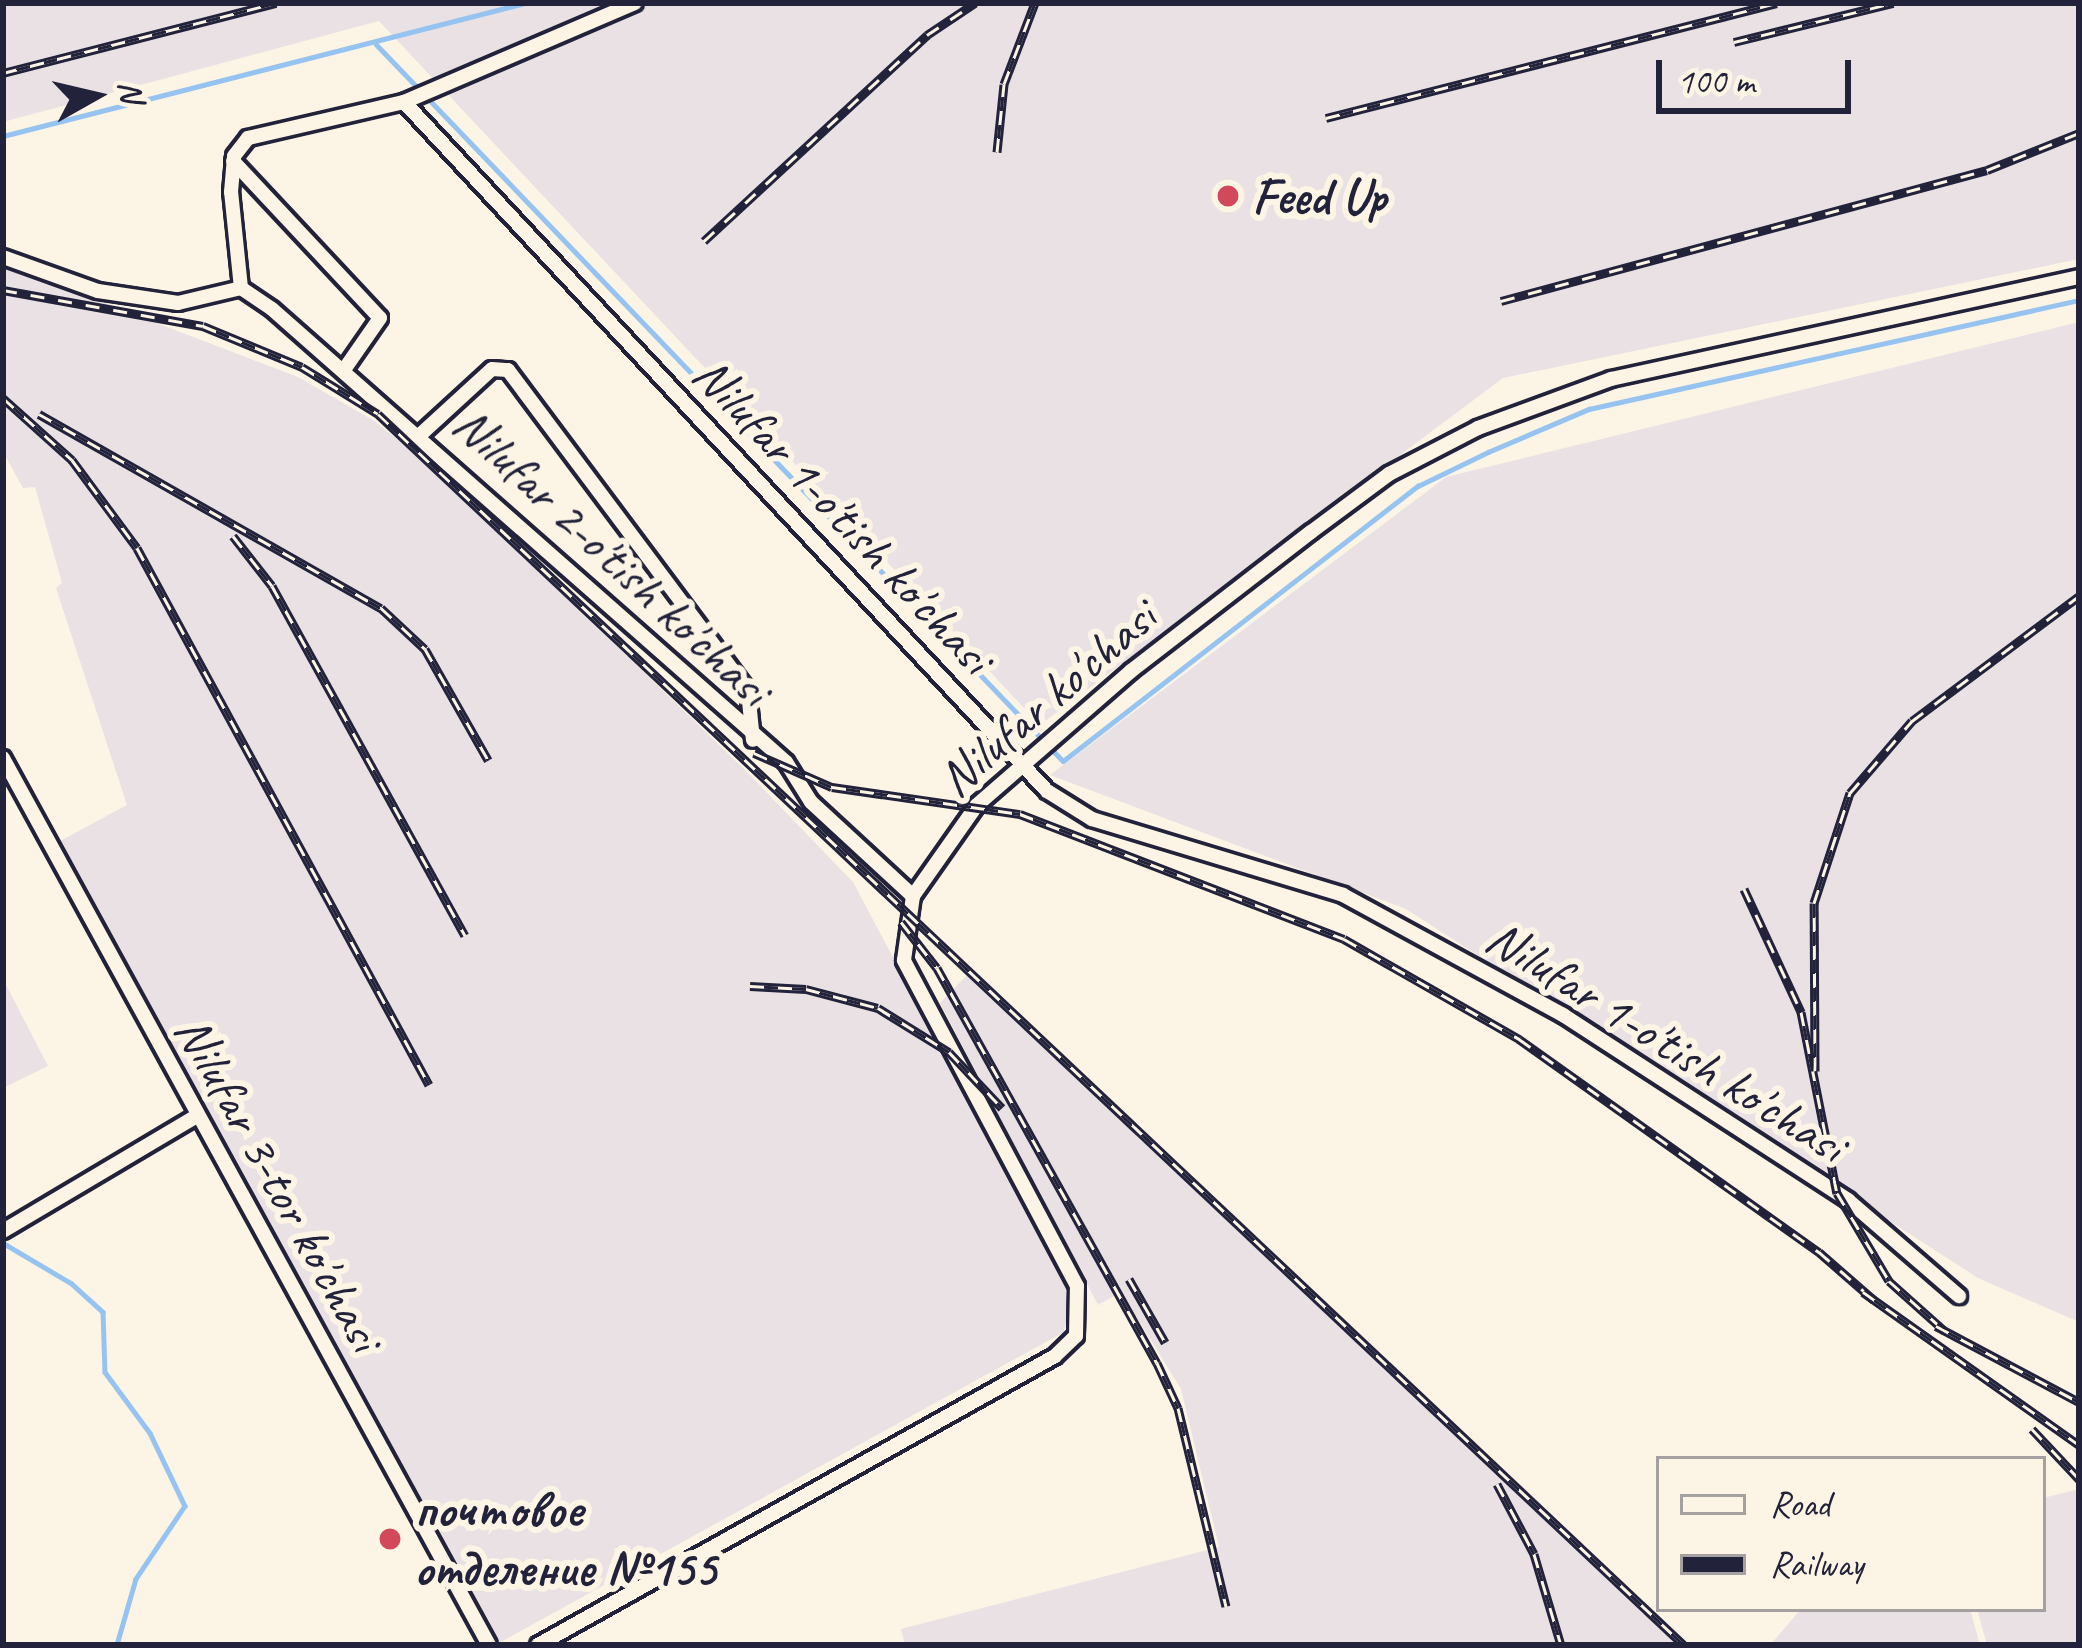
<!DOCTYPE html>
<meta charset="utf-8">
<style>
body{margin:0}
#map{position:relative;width:2082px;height:1648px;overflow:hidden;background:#fcf5e5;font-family:Caveat,sans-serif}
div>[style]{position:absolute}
.built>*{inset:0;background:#e9e1e4}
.stream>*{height:4.5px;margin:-2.25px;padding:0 2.25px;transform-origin:2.25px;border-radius:2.25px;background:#96c3f0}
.roads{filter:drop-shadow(3px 0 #22223b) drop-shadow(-3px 0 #22223b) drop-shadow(0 3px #22223b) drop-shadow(0 -3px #22223b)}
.street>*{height:14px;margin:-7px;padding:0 7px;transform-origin:7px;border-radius:7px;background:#fcf5e5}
.rail>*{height:9px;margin-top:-4.5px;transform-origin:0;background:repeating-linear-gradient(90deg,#fcf5e5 0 14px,#22223b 0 28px);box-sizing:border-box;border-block:3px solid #22223b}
.dots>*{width:33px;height:33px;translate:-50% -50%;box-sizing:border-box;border:6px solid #fcf5e5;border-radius:50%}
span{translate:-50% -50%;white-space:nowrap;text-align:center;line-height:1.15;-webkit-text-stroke:12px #fcf5e5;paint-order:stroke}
.poi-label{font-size:51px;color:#22223b;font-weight:700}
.left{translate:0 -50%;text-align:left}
.street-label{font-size:51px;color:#22223b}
.frame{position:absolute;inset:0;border:6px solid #22223b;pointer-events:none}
.legend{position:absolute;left:1656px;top:1456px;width:390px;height:156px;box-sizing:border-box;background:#fcf5e5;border:3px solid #a5a1a1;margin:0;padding:15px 21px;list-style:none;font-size:36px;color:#22223b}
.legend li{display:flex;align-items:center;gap:24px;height:60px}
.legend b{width:60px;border:3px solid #a5a1a1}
.north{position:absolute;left:36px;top:36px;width:120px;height:120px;-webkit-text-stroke:9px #fcf5e5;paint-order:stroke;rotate:82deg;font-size:33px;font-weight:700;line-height:48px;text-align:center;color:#22223b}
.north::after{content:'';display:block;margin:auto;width:42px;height:54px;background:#22223b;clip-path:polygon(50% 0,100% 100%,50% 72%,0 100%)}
.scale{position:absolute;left:1656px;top:60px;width:195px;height:54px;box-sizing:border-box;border:6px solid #22223b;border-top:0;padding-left:15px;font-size:36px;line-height:42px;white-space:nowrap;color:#22223b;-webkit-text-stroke:9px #fcf5e5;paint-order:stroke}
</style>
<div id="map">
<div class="built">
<div style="clip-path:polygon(3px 3px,2079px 3px,2079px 259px,1503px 378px,1040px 725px,379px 21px,3px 122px)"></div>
<div style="clip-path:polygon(3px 264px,298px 377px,373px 420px,432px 467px,744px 769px,853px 882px,1072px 1295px,1064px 1332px,499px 1643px,60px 841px,127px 805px,56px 588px,62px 583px,35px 487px,23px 488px,3px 452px)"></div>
<div style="clip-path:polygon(2079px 322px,2079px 1322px,1978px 1278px,1406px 909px,1050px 775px,1446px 477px)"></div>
<div style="clip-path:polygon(969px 973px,974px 977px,1690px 1645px,905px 1645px,901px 1629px,1219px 1547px,1181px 1389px,1121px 1292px,1098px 1305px,940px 1003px)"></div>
<div style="clip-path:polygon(3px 979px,48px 1066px,3px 1088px)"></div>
<div style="clip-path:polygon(2079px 1489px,2079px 1645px,1987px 1645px,1977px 1609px,2043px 1609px,2043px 1498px)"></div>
<div style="clip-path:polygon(1801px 1609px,1970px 1609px,1980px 1645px,1770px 1645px)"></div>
</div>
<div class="stream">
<div style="left:376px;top:44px;width:993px;rotate:46.22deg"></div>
<div style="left:1063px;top:761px;width:449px;rotate:-37.8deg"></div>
<div style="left:1418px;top:486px;width:78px;rotate:-25.9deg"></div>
<div style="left:1488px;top:452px;width:110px;rotate:-23.1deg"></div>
<div style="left:1589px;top:409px;width:502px;rotate:-12.54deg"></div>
<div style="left:3px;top:136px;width:539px;rotate:-14.29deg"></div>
<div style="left:3px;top:1243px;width:79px;rotate:30.5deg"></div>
<div style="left:71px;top:1283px;width:43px;rotate:42.2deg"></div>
<div style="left:103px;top:1312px;width:60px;rotate:88.1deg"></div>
<div style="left:105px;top:1372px;width:76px;rotate:53.6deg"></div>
<div style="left:150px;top:1433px;width:81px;rotate:64.4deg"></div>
<div style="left:185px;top:1506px;width:88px;rotate:123.9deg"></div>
<div style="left:136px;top:1579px;width:69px;rotate:106.1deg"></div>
</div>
<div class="roads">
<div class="street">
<div style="left:404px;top:102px;width:942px;rotate:46.98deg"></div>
<div style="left:1047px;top:791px;width:53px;rotate:31.9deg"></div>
<div style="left:1092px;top:819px;width:262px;rotate:16.8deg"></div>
<div style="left:1343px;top:895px;width:251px;rotate:28.6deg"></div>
<div style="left:1563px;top:1015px;width:340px;rotate:33deg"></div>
<div style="left:1848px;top:1200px;width:147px;rotate:40.9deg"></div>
<div style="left:233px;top:161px;width:215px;rotate:46.9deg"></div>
<div style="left:380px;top:318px;width:60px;rotate:124.8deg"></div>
<div style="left:3px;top:257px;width:101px;rotate:19.7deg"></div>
<div style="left:98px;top:291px;width:81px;rotate:8.5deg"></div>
<div style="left:178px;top:303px;width:65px;rotate:-13.4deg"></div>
<div style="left:241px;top:288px;width:37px;rotate:34deg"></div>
<div style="left:272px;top:309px;width:685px;rotate:41.39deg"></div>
<div style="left:786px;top:762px;width:47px;rotate:58deg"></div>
<div style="left:811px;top:802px;width:139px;rotate:42.7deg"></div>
<div style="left:241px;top:288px;width:97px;rotate:-95.9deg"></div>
<div style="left:231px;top:192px;width:36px;rotate:-85deg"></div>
<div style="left:234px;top:156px;width:23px;rotate:-52deg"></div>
<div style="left:248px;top:138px;width:160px;rotate:-13deg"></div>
<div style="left:404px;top:102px;width:251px;rotate:-23.2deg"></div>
<div style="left:421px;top:434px;width:96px;rotate:-42.5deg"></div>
<div style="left:492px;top:369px;width:16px;rotate:4deg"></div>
<div style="left:508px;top:370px;width:401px;rotate:53.2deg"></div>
<div style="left:748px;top:691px;width:49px;rotate:84.2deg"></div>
<div style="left:3px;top:758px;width:1011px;rotate:61.28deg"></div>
<div style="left:3px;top:1231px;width:226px;rotate:-30.7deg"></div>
<div style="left:538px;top:1645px;width:592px;rotate:-29.2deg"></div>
<div style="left:1055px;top:1356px;width:29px;rotate:-44deg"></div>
<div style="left:1076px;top:1336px;width:50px;rotate:-88.9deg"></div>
<div style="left:1077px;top:1286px;width:369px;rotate:-118deg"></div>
<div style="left:904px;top:960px;width:65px;rotate:-82deg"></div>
<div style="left:913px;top:896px;width:111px;rotate:-54.9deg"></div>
<div style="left:977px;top:805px;width:204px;rotate:-41deg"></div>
<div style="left:1131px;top:671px;width:227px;rotate:-37.7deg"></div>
<div style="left:1311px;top:532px;width:97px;rotate:-36.6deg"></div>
<div style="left:1389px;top:474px;width:100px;rotate:-27.3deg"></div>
<div style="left:1478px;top:428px;width:142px;rotate:-20.2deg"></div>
<div style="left:1611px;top:379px;width:479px;rotate:-12.3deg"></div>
</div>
</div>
<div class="rail">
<div style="left:1734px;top:42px;width:164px;rotate:-13.8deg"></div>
<div style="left:3px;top:73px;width:282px;rotate:-14.4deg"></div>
<div style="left:1326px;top:118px;width:465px;rotate:-14.3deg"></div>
<div style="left:997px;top:152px;width:68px;rotate:-84.1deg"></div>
<div style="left:1004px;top:84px;width:87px;rotate:-69.1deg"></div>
<div style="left:704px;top:241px;width:304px;rotate:-42.7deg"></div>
<div style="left:927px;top:35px;width:58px;rotate:-33.7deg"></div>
<div style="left:3px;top:290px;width:203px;rotate:10.2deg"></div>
<div style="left:203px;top:326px;width:107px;rotate:22.5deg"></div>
<div style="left:302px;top:367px;width:89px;rotate:31.7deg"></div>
<div style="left:378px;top:414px;width:1795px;rotate:43.31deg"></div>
<div style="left:1501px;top:301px;width:503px;rotate:-15.09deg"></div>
<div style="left:1987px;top:170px;width:99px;rotate:-21.9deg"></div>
<div style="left:3px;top:398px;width:93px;rotate:41.9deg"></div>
<div style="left:72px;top:460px;width:109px;rotate:53.5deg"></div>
<div style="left:137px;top:548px;width:611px;rotate:61.46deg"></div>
<div style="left:39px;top:414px;width:393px;rotate:29.6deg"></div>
<div style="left:381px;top:608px;width:60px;rotate:43deg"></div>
<div style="left:425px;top:649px;width:128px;rotate:60.4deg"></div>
<div style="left:233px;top:536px;width:63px;rotate:52deg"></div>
<div style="left:272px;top:586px;width:399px;rotate:61.1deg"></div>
<div style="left:754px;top:753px;width:85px;rotate:23.6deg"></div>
<div style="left:832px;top:787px;width:190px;rotate:8.2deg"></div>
<div style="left:1020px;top:814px;width:347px;rotate:21.1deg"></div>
<div style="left:1344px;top:939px;width:202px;rotate:29.7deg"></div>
<div style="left:1519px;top:1039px;width:368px;rotate:35.4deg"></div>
<div style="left:1819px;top:1252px;width:73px;rotate:41.1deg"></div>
<div style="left:1744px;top:889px;width:136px;rotate:65.1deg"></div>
<div style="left:1801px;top:1012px;width:185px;rotate:78.8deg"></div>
<div style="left:1837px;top:1193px;width:102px;rotate:59.4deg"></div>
<div style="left:1889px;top:1281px;width:75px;rotate:41.8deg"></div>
<div style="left:901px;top:922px;width:58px;rotate:52deg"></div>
<div style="left:937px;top:968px;width:452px;rotate:60.9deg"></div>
<div style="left:1157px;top:1363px;width:50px;rotate:65deg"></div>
<div style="left:1178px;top:1408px;width:204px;rotate:76.4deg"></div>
<div style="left:750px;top:986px;width:56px;rotate:3.1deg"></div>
<div style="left:806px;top:989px;width:74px;rotate:14.8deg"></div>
<div style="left:878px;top:1008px;width:84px;rotate:31.8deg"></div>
<div style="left:949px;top:1052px;width:77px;rotate:46.6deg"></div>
<div style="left:1815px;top:1071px;width:168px;rotate:-90.3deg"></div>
<div style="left:1814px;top:903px;width:116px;rotate:-71.9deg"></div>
<div style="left:1850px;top:793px;width:95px;rotate:-49.3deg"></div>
<div style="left:1912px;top:721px;width:209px;rotate:-36.8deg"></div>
<div style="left:1129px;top:1279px;width:73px;rotate:60.3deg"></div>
<div style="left:1863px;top:1292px;width:265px;rotate:35.3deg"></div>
<div style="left:1936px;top:1326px;width:162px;rotate:28deg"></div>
<div style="left:2032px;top:1429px;width:69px;rotate:46.8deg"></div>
<div style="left:1497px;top:1484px;width:79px;rotate:62.1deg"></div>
<div style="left:1534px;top:1554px;width:95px;rotate:73.5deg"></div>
</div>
<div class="dots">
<div style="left:1228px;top:196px;background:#d1495b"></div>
<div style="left:390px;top:1539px;background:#d1495b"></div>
</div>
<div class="poi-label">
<span class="left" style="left:1252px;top:196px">Feed Up</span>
<span class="left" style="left:414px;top:1539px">почтовое<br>отделение №155</span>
</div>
<div class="street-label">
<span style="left:843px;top:515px;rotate:47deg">Nilufar 1-o'tish ko'chasi</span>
<span style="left:612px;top:556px;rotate:43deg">Nilufar 2-o'tish ko'chasi</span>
<span style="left:1047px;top:698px;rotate:-41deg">Nilufar ko'chasi</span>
<span style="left:1666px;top:1041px;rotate:32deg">Nilufar 1-o'tish ko'chasi</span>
<span style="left:279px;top:1183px;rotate:61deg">Nilufar 3-tor ko'chasi</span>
</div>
<div class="frame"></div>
<ul class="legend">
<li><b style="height:15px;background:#fcf5e5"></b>Road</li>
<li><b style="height:15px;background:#22223b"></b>Railway</li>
</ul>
<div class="north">N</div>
<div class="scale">100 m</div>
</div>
